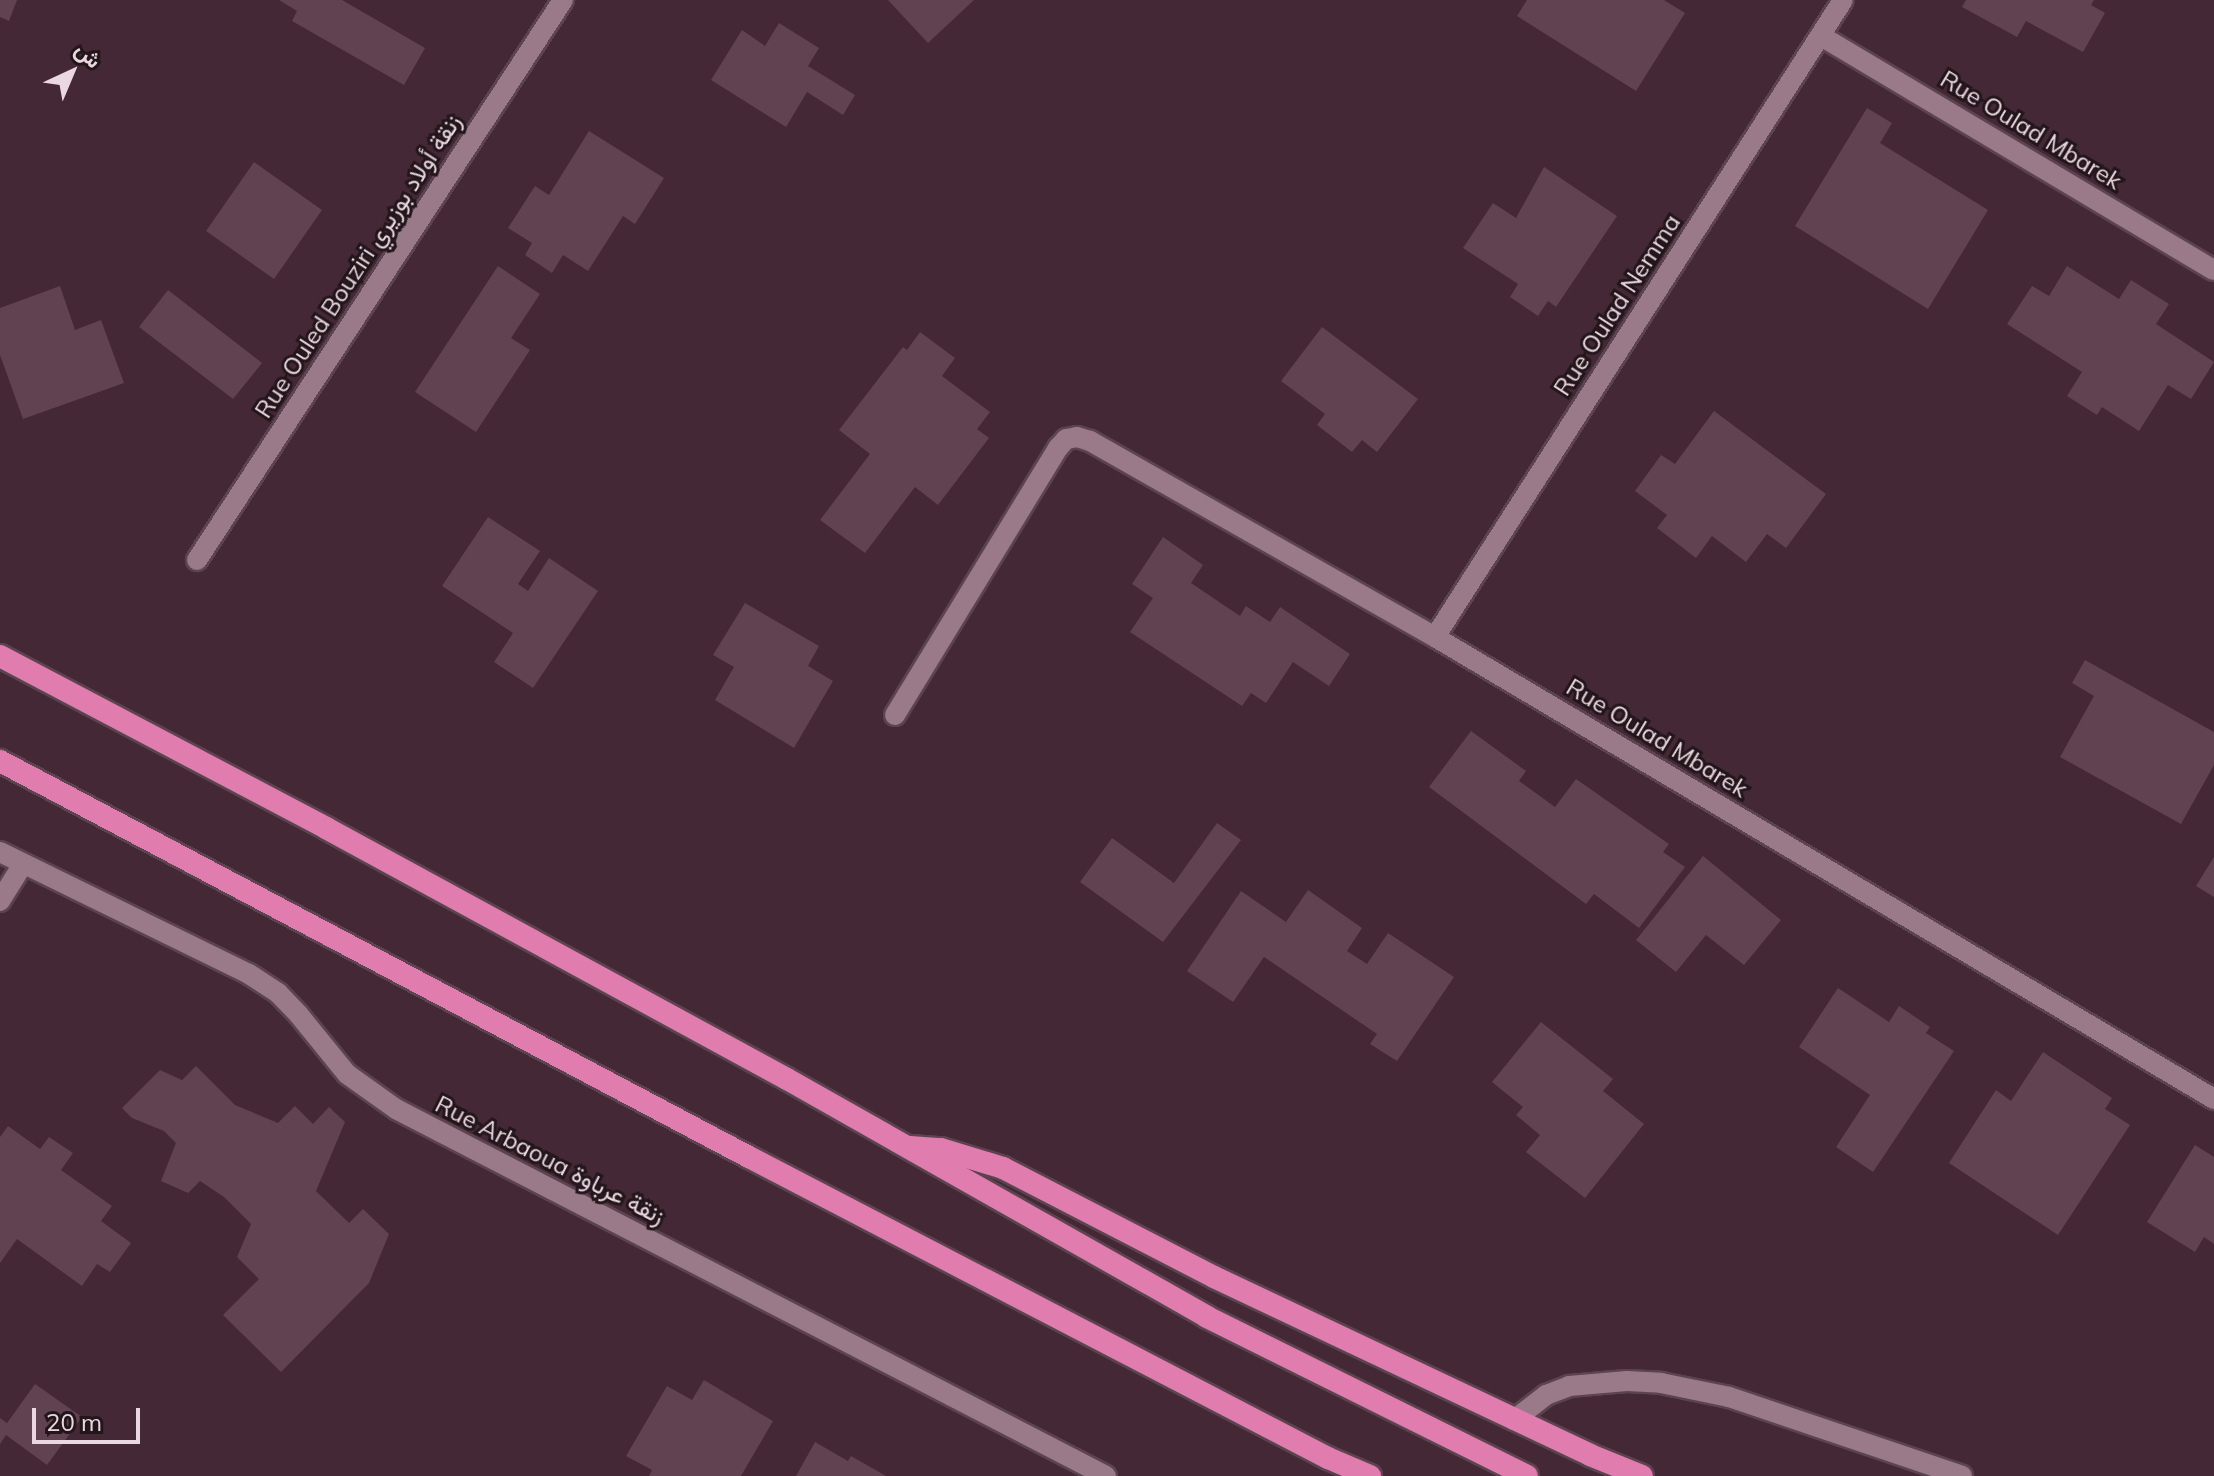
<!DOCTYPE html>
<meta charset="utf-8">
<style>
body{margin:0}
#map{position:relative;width:2214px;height:1476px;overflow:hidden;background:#442835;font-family:Mulish,Vazirmatn,sans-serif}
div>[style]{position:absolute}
.building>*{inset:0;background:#604250}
.roads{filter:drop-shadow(2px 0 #5b444f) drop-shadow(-2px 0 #5b444f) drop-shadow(0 2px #5b444f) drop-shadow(0 -2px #5b444f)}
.service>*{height:20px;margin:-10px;padding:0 10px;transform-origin:10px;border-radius:10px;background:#9a7988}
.minor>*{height:20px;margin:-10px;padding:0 10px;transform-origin:10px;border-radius:10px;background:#9a7988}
.trunk>*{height:22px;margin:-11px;padding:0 11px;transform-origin:11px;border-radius:11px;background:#e07cae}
span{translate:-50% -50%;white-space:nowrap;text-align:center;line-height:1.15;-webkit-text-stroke:6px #22161b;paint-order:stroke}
.street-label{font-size:24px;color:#ead7df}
.north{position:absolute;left:32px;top:32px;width:80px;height:80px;-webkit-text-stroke:6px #22161b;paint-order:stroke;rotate:44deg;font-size:22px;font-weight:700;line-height:32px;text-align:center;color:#ead7df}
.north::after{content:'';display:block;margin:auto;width:28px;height:36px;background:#ead7df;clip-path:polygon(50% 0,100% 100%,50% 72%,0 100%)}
.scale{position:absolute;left:32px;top:1408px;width:108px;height:36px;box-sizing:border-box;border:4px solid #ead7df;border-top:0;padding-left:10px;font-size:24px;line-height:28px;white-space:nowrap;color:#ead7df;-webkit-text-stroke:6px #22161b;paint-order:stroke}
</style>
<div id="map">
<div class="building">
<div style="clip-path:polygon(0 0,17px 0,9px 21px,0 17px)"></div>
<div style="clip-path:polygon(279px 0,342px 0,425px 48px,404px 85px,292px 21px,297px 11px)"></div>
<div style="clip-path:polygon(888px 0,974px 0,928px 43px)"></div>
<div style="clip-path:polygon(1527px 0,1664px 0,1685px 13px,1636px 91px,1517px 16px)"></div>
<div style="clip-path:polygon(1966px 0,2094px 0,2091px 5px,2105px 13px,2083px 52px,2026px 21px,2017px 37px,1962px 7px)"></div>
<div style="clip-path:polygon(779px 23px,819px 48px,808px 66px,855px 95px,843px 115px,807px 92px,786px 127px,711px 80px,742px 30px,765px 46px)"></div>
<div style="clip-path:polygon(1867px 108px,1892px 123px,1880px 143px,1988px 210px,1928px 309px,1795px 226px)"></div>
<div style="clip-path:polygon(589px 131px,664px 178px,635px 224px,623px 216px,588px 271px,563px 255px,552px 273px,525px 255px,532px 243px,508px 228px,535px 186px,549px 195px)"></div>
<div style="clip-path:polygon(254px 162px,322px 210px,274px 279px,206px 231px)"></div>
<div style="clip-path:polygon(1544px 167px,1617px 216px,1556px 307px,1548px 301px,1538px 316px,1510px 297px,1518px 284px,1463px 248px,1493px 203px,1516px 218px)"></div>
<div style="clip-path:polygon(498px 266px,540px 294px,511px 338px,530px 350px,476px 432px,415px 392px)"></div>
<div style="clip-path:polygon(2067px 266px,2119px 299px,2131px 280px,2169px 304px,2156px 324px,2214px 362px,2191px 399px,2168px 385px,2139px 431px,2102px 407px,2097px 415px,2067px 396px,2082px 372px,2007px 324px,2032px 286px,2049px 296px)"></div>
<div style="clip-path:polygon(60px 286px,75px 330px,101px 320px,124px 383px,23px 419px,0 355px,0 308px)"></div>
<div style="clip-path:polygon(168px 290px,262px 363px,233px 399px,139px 327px)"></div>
<div style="clip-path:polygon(1322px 327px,1418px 399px,1377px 452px,1362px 440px,1352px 452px,1317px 425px,1325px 414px,1281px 381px)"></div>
<div style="clip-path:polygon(920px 332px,955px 358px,942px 376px,990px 412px,977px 429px,989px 438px,938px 505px,915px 487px,865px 553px,820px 520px,870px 454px,839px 430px,903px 347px,907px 350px)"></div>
<div style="clip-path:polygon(1714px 411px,1826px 494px,1786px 548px,1767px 534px,1746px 562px,1712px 536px,1696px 558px,1657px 528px,1667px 515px,1635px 491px,1661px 455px,1675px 464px)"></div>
<div style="clip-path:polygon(488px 517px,540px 551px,518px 584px,528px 591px,549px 558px,598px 591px,533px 688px,494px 662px,513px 633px,442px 586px)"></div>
<div style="clip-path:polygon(1163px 537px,1203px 565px,1191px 583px,1240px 616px,1246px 606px,1270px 622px,1280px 607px,1350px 654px,1329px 686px,1293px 662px,1266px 703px,1251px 693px,1242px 706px,1130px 632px,1153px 598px,1132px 584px)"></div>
<div style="clip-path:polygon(745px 603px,819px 646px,808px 666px,833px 681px,794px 748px,715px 700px,734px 667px,713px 655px)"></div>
<div style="clip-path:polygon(2085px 660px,2214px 732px,2214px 765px,2181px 824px,2060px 757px,2094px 696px,2072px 683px)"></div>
<div style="clip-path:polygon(1471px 731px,1526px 771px,1519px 781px,1555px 807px,1576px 779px,1669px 844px,1663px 852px,1685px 867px,1639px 928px,1594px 894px,1586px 904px,1429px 787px)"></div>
<div style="clip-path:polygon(1217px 823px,1241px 840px,1163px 942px,1080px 882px,1112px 838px,1174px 883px)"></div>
<div style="clip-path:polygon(1703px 856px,1781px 920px,1744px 965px,1706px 935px,1676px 972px,1636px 940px)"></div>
<div style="clip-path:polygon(2214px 857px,2214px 897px,2196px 886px)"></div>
<div style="clip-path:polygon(1308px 890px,1362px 928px,1347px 951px,1367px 964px,1388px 933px,1454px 977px,1397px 1061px,1370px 1044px,1377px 1034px,1264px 957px,1233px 1002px,1187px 971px,1241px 891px,1286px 922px)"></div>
<div style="clip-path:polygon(1838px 988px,1889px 1022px,1899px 1006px,1930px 1027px,1926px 1033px,1954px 1051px,1873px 1172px,1836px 1147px,1870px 1095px,1799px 1047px)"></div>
<div style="clip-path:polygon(1541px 1022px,1613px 1079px,1603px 1091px,1644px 1124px,1585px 1198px,1526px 1152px,1540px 1135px,1516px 1115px,1523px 1107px,1492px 1082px)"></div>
<div style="clip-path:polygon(2043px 1052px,2112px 1098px,2105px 1109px,2130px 1125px,2058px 1235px,1949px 1163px,1996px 1090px,2011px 1101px)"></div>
<div style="clip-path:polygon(196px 1066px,235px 1105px,278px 1123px,295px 1106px,313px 1124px,329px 1107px,345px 1122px,316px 1191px,349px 1223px,363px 1209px,389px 1234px,369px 1283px,281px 1372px,223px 1315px,259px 1279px,237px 1257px,251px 1224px,224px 1197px,200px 1181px,188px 1193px,161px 1181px,176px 1143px,164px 1131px,132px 1118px,122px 1108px,160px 1070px,182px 1080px)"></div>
<div style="clip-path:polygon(8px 1126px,40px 1149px,49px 1137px,73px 1153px,61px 1170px,112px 1206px,101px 1221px,131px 1243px,110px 1272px,97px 1264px,82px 1286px,17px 1239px,0 1263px,0 1137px)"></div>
<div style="clip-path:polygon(2195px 1145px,2214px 1157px,2214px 1244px,2204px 1237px,2195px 1252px,2147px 1222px)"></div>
<div style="clip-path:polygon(704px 1380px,773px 1421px,741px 1476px,649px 1476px,652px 1470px,626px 1456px,667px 1386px,692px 1400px)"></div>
<div style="clip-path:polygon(35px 1384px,82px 1417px,47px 1465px,6px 1435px,0 1444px,0 1418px,7px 1423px)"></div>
<div style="clip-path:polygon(815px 1442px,848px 1461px,851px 1456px,886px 1476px,796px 1476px)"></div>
</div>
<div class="roads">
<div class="service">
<div style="left:1514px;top:1420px;width:41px;rotate:-38deg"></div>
<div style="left:1546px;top:1395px;width:25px;rotate:-21deg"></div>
<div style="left:1569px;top:1386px;width:58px;rotate:-4.9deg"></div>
<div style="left:1627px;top:1381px;width:34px;rotate:3deg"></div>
<div style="left:1661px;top:1383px;width:69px;rotate:11.6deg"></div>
<div style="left:1729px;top:1397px;width:246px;rotate:18.7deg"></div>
</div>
<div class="minor">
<div style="left:1821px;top:36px;width:457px;rotate:30.8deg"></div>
<div style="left:197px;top:560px;width:669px;rotate:-56.83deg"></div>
<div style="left:1435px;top:637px;width:756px;rotate:-57.36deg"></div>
<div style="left:895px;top:715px;width:313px;rotate:-58.6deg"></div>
<div style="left:1058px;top:448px;width:12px;rotate:-48deg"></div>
<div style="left:1066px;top:439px;width:11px;rotate:-10deg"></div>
<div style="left:1077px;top:437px;width:14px;rotate:17deg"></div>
<div style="left:1090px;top:441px;width:397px;rotate:29.6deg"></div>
<div style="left:1435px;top:637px;width:906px;rotate:30.67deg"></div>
<div style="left:0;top:852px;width:277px;rotate:26.1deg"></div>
<div style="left:249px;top:974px;width:35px;rotate:33deg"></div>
<div style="left:278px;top:993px;width:30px;rotate:46deg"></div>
<div style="left:299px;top:1015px;width:76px;rotate:50.9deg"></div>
<div style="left:347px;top:1074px;width:60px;rotate:35.5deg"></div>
<div style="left:396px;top:1109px;width:799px;rotate:27.33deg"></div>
<div style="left:0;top:901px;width:44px;rotate:-58.1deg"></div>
</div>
<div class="trunk">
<div style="left:0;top:656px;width:369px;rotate:27.8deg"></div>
<div style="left:326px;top:828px;width:525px;rotate:28.57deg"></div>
<div style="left:787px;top:1079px;width:483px;rotate:29.5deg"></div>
<div style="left:1207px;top:1317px;width:357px;rotate:26.4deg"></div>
<div style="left:0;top:761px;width:847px;rotate:27.87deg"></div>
<div style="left:749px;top:1157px;width:653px;rotate:27.47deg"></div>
<div style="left:1328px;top:1458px;width:46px;rotate:23.2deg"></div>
<div style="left:910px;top:1147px;width:31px;rotate:4deg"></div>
<div style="left:941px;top:1149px;width:65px;rotate:17deg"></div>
<div style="left:1003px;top:1168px;width:237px;rotate:27.3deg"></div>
<div style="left:1214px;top:1277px;width:416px;rotate:25.3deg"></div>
<div style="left:1590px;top:1455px;width:56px;rotate:22deg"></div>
</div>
</div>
<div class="street-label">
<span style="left:2031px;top:130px;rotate:31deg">Rue Oulad Mbarek</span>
<span style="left:358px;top:266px;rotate:-57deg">Rue Ouled Bouziri زنقة أولاد بوزيري</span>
<span style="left:1617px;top:305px;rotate:-57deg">Rue Oulad Nemma</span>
<span style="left:1657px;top:738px;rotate:31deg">Rue Oulad Mbarek</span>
<span style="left:550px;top:1160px;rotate:27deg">Rue Arbaoua زنقة عرباوة</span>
</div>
<div class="north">ش</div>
<div class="scale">20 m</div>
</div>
